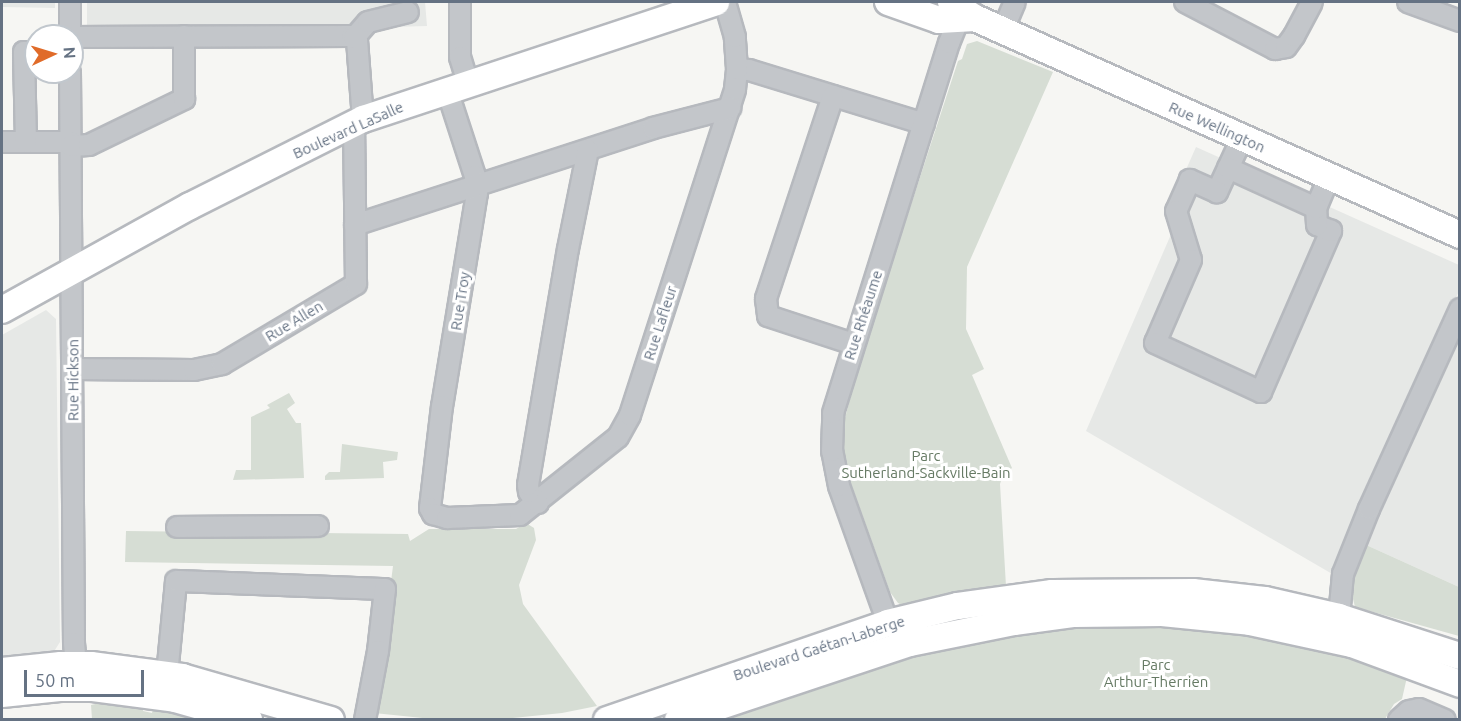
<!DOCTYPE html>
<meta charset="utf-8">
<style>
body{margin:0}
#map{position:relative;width:1461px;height:721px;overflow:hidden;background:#f6f6f3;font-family:Ubuntu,sans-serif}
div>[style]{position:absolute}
.built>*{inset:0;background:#e6e8e6}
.green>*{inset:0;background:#d6ddd4}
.roads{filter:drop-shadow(2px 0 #b6b9be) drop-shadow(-2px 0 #b6b9be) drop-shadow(0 2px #b6b9be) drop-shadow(0 -2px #b6b9be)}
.minor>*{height:20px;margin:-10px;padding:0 10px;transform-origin:10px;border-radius:10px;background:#c3c6ca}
.major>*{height:26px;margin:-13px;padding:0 13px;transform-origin:13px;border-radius:13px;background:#fff}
span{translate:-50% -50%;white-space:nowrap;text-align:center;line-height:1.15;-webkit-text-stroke:6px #fff;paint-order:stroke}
.street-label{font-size:15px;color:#657283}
.park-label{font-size:15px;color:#667a64}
.frame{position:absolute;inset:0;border:3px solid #657283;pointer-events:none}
.north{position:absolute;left:24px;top:24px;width:60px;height:60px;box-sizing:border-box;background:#fff;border:2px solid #c1c7cd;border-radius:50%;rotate:86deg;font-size:16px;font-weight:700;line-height:24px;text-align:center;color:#657283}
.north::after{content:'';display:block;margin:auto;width:21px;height:27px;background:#e06b29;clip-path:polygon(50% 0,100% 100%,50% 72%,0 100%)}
.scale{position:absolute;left:24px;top:670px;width:120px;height:27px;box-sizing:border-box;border:3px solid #657283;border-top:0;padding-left:8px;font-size:18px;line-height:21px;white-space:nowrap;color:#657283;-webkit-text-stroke:4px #fff;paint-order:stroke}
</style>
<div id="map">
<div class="built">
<div style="clip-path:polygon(2px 2px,55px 2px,55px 8px,2px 7px)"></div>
<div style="clip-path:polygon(87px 2px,425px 2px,427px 26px,87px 36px)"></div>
<div style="clip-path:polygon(1196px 147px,1459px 265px,1459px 291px,1334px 575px,1086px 431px,1172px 232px,1172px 223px,1165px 217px)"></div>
<div style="clip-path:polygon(46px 310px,56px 319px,60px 642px,53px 653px,2px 658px,2px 335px)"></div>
<div style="clip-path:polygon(1459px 341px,1459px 587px,1364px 544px)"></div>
</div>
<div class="green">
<div style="clip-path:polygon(977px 41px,1053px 72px,967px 267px,966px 329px,984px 369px,972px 375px,1012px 468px,1003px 475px,1000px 484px,1006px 586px,904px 606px,898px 603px,890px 592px,845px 467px,842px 444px,843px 426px,858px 367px,958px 61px,962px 59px,967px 44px)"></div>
<div style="clip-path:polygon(289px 393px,295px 403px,287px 409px,296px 423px,301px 423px,304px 478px,233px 480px,236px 470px,251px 470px,251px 417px,270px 408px,267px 405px)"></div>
<div style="clip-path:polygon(342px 444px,398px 452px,397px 460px,383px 462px,384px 478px,325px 480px,325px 476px,329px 472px,340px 472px)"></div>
<div style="clip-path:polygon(526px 523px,534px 528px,536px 540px,519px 585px,523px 604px,597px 706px,562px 713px,494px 720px,442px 720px,374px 713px,393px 566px,125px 562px,126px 531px,408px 534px,410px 541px,429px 529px,516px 529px)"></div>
<div style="clip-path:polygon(1364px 544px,1459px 587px,1459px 636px,1355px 607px,1351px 591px,1351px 573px)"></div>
<div style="clip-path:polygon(1101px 625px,1207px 629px,1280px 640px,1336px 653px,1407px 677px,1402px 699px,1394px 704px,1385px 719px,716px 720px,869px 670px,869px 668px,896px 659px,986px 638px)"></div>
<div style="clip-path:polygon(100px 703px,143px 707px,143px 711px,152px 713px,153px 708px,206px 719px,92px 719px,91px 705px)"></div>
</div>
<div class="roads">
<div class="minor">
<div style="left:70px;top:2px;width:34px;rotate:90deg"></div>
<div style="left:460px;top:2px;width:55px;rotate:90deg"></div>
<div style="left:460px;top:57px;width:27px;rotate:73deg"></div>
<div style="left:1185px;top:2px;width:102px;rotate:27.6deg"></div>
<div style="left:1275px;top:49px;width:11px;rotate:-10deg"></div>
<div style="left:1286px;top:47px;width:14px;rotate:-54deg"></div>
<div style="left:1294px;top:36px;width:38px;rotate:-62deg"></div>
<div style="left:1408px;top:2px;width:55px;rotate:20.1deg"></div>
<div style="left:1003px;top:30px;width:30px;rotate:-67deg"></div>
<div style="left:72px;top:37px;width:280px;rotate:-0.2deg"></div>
<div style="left:352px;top:36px;width:6px;rotate:39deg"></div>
<div style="left:357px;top:40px;width:79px;rotate:85.7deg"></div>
<div style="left:354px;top:38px;width:21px;rotate:-49deg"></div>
<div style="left:368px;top:22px;width:41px;rotate:-14deg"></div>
<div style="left:737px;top:69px;width:12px;rotate:5deg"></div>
<div style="left:749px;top:70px;width:183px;rotate:17.1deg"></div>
<div style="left:70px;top:72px;width:571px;rotate:89.6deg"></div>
<div style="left:74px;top:643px;width:35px;rotate:85deg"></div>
<div style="left:447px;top:90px;width:90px;rotate:72deg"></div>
<div style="left:475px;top:176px;width:17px;rotate:83deg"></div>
<div style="left:477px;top:193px;width:216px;rotate:99.3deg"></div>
<div style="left:442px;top:406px;width:103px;rotate:96.7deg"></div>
<div style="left:430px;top:508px;width:7px;rotate:63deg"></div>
<div style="left:433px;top:514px;width:15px;rotate:16deg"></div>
<div style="left:447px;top:518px;width:73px;rotate:-2.4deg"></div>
<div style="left:520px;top:515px;width:125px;rotate:-38.5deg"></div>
<div style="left:618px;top:437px;width:25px;rotate:-61deg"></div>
<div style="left:630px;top:415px;width:342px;rotate:-72.1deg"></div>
<div style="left:735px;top:89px;width:20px;rotate:-84deg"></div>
<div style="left:737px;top:69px;width:32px;rotate:-94deg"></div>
<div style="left:735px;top:37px;width:36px;rotate:-106deg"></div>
<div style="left:833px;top:96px;width:214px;rotate:108.3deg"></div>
<div style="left:766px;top:299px;width:17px;rotate:83deg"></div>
<div style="left:768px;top:316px;width:89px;rotate:18.2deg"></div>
<div style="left:1242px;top:138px;width:60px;rotate:114.8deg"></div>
<div style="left:1217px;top:192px;width:30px;rotate:-156deg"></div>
<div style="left:1190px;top:180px;width:34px;rotate:114deg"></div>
<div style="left:1176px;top:211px;width:51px;rotate:73deg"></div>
<div style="left:1191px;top:260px;width:90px;rotate:113.4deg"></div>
<div style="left:1155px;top:343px;width:117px;rotate:24.8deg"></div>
<div style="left:1261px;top:392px;width:176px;rotate:-66.5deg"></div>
<div style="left:1331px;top:231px;width:15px;rotate:-157deg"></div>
<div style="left:1317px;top:225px;width:17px;rotate:-93deg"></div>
<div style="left:1316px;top:208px;width:34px;rotate:-67deg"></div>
<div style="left:2px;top:142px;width:69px"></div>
<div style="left:26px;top:142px;width:90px;rotate:-91.3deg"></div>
<div style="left:24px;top:52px;width:12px"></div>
<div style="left:71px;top:146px;width:18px;rotate:-3deg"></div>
<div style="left:89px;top:145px;width:106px;rotate:-25.8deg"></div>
<div style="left:184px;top:99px;width:63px;rotate:-90deg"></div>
<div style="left:1228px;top:168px;width:97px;rotate:24.4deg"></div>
<div style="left:355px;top:225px;width:313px;rotate:-18deg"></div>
<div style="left:653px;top:128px;width:80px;rotate:-14.6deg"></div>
<div style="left:73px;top:369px;width:121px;rotate:0.5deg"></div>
<div style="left:194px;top:370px;width:29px;rotate:-12deg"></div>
<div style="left:222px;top:364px;width:156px;rotate:-30.8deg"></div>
<div style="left:356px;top:284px;width:161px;rotate:-90.7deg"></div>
<div style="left:538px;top:503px;width:14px;rotate:-129deg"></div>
<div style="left:529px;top:492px;width:7px;rotate:-98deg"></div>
<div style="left:528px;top:485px;width:239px;rotate:-80.4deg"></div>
<div style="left:568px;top:249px;width:101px;rotate:-78.6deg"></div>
<div style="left:177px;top:527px;width:141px;rotate:-0.4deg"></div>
<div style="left:1339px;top:617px;width:43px;rotate:-84.7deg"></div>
<div style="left:1343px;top:574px;width:70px;rotate:-68.2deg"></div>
<div style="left:1369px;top:509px;width:220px;rotate:-65.5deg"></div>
<div style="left:888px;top:623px;width:145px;rotate:-109.7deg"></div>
<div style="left:839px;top:486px;width:36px;rotate:-101deg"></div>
<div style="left:832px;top:451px;width:38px;rotate:-88deg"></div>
<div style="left:833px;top:413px;width:388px;rotate:-72.6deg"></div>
<div style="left:949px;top:43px;width:37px;rotate:-68deg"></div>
<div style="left:167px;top:675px;width:94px;rotate:-84.5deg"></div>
<div style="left:176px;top:581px;width:209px;rotate:2.2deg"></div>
<div style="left:385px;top:589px;width:62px;rotate:96.4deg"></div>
<div style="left:378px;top:651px;width:70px;rotate:100.7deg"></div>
<div style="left:1399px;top:720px;width:13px;rotate:-42deg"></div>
<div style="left:1409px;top:711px;width:10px;rotate:-11deg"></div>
<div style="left:1419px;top:709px;width:28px;rotate:23deg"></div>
</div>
<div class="major">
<div style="left:888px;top:2px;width:54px;rotate:19.4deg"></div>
<div style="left:939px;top:20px;width:36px;rotate:-3deg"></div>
<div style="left:951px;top:2px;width:29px;rotate:34deg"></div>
<div style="left:975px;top:18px;width:531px;rotate:24.1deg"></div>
<div style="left:2px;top:310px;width:215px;rotate:-29deg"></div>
<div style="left:190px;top:206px;width:194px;rotate:-26.7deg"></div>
<div style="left:363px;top:119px;width:372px;rotate:-18.3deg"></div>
<div style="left:2px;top:671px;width:59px;rotate:-5.8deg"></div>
<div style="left:61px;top:665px;width:30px"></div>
<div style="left:91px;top:665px;width:92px;rotate:7.5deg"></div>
<div style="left:182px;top:677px;width:155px;rotate:16.1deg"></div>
<div style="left:2px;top:694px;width:58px;rotate:-5.9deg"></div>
<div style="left:60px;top:688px;width:33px"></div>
<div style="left:93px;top:688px;width:83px;rotate:7.6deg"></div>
<div style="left:175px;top:699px;width:77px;rotate:15.8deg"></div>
<div style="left:607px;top:720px;width:297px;rotate:-19deg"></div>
<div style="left:888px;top:623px;width:72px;rotate:-13.7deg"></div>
<div style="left:958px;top:606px;width:95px;rotate:-7.9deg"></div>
<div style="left:1052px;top:593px;width:141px;rotate:-0.4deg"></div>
<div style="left:1193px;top:592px;width:72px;rotate:6.3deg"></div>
<div style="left:1265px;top:600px;width:76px;rotate:12.9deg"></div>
<div style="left:1339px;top:617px;width:127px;rotate:17.9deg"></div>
<div style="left:678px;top:720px;width:244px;rotate:-18.4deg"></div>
<div style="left:910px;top:643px;width:106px;rotate:-11.4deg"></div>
<div style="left:1014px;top:622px;width:61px;rotate:-7.6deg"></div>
<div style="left:1074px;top:614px;width:88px;rotate:-0.7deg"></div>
<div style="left:1162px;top:613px;width:88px;rotate:5.8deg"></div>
<div style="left:1250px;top:622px;width:104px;rotate:12.2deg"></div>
<div style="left:1352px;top:644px;width:115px;rotate:20.3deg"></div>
</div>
</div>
<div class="street-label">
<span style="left:1217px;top:127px;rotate:24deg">Rue Wellington</span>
<span style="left:348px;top:130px;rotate:-24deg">Boulevard LaSalle</span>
<span style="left:460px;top:301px;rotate:-81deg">Rue Troy</span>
<span style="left:863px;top:315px;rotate:-72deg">Rue Rhéaume</span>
<span style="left:294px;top:321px;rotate:-31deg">Rue Allen</span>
<span style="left:660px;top:323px;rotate:-72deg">Rue Lafleur</span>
<span style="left:73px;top:380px;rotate:-90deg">Rue Hickson</span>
<span style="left:819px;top:648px;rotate:-18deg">Boulevard Gaétan-Laberge</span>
</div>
<div class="park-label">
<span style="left:926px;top:464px">Parc<br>Sutherland-Sackville-Bain</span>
<span style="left:1156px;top:673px">Parc<br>Arthur-Therrien</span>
</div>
<div class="frame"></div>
<div class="north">N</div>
<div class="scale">50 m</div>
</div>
